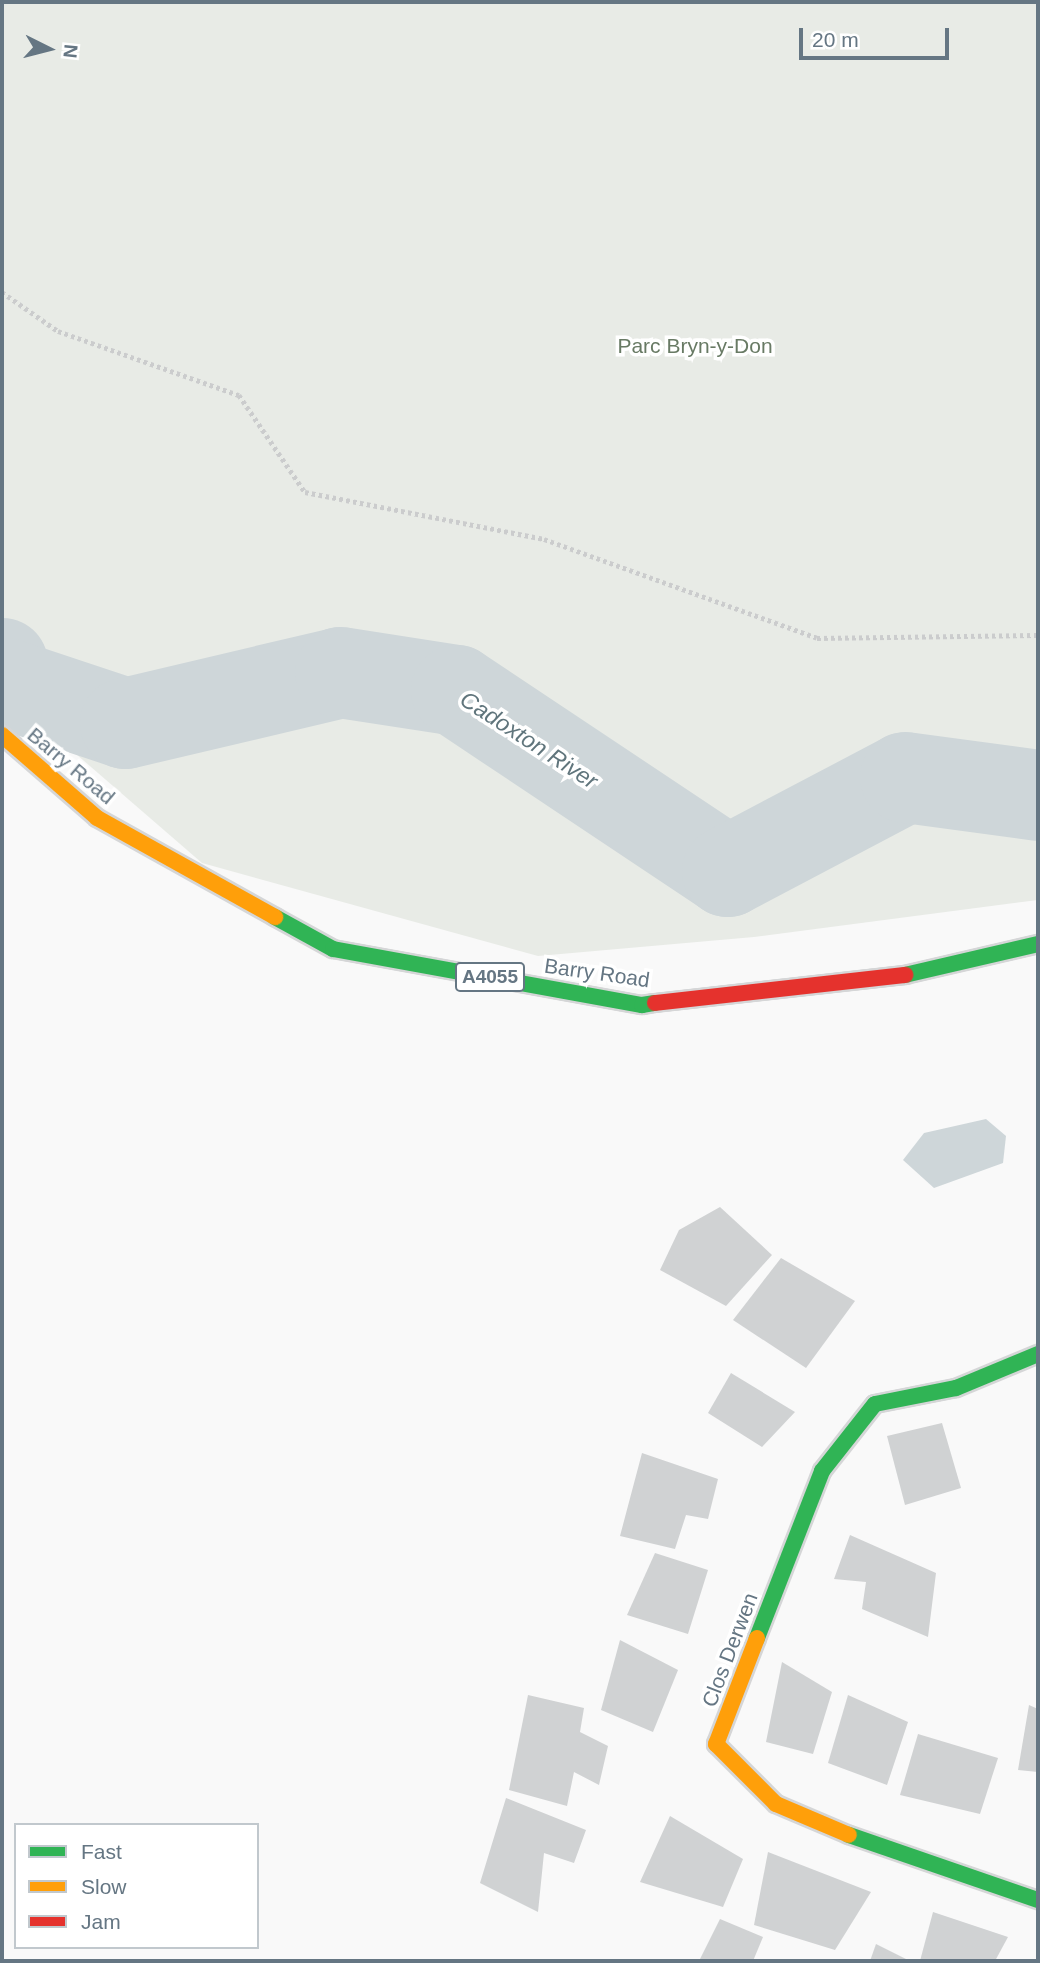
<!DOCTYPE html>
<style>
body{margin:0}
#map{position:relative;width:1040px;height:1963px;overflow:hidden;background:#f9f9f9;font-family:Arial,sans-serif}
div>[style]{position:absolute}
.green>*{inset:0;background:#e8ebe6}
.water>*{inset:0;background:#ced6d9}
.river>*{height:91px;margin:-45.5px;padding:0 45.5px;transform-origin:45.5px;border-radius:45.5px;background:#ced6d9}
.building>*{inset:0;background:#d0d2d3}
.path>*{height:4.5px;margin-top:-2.25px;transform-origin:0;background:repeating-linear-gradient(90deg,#cbcccd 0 3.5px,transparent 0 7px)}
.roads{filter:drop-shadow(2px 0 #d5d6d7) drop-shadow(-2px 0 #d5d6d7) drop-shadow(0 2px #d5d6d7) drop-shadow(0 -2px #d5d6d7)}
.fast>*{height:16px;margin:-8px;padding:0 8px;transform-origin:8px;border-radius:8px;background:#30b455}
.slow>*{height:16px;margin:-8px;padding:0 8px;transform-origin:8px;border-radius:8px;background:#ff9f0a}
.jam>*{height:16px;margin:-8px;padding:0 8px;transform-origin:8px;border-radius:8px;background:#e5322d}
span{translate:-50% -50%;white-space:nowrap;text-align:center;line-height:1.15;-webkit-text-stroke:7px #fff;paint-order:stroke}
.shield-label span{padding:2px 5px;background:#fff;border:2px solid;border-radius:5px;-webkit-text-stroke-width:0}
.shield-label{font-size:19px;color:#657683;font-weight:700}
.park-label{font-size:21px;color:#687a64}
.street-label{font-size:21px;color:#657683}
.water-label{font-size:23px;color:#60757c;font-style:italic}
.frame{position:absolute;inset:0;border:4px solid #657683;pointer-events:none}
.legend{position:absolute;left:14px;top:1823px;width:245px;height:126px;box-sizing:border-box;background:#fff;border:2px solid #c1c8cd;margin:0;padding:9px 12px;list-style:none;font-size:21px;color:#657683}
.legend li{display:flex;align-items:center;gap:14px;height:35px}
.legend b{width:35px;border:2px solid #c1c8cd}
.north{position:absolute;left:14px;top:14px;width:70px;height:70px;-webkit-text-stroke:5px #fff;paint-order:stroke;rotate:96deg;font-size:19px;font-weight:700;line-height:28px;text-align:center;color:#657683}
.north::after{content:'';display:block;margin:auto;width:24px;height:32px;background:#657683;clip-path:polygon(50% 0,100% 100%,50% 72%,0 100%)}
.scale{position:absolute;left:799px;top:28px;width:150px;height:32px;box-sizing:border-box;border:4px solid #657683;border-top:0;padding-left:9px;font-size:21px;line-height:24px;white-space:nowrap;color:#657683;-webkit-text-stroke:5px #fff;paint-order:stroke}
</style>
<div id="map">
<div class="green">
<div style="clip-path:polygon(2px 2px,1038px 2px,1038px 900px,754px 937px,538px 956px,202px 863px,2px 690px)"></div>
</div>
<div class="water">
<div style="clip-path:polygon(986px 1119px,1006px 1136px,1003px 1163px,934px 1188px,903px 1160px,924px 1133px)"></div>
</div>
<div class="river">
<div style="left:2px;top:663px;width:20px;rotate:81deg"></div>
<div style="left:5px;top:683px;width:126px;rotate:18.4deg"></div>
<div style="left:125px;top:723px;width:221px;rotate:-13.3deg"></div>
<div style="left:340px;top:672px;width:117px;rotate:8.8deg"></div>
<div style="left:456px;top:690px;width:326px;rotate:33.7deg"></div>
<div style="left:727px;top:871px;width:201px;rotate:-27.8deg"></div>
<div style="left:905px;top:777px;width:134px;rotate:7.7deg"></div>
</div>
<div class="building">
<div style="clip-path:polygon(720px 1207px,772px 1255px,726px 1306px,660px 1270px,679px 1230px)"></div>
<div style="clip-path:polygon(781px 1258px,855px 1301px,806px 1368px,733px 1320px)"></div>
<div style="clip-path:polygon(731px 1373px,795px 1412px,762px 1447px,708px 1413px)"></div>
<div style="clip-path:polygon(942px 1423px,961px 1488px,905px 1505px,887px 1436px)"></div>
<div style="clip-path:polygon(642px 1453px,718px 1479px,708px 1519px,686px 1515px,675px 1549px,620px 1536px)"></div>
<div style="clip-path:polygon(850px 1535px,936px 1573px,928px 1637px,862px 1609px,866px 1582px,834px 1579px)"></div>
<div style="clip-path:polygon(655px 1553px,708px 1570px,688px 1634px,627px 1615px)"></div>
<div style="clip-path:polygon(620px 1640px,678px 1670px,653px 1732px,601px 1710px)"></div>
<div style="clip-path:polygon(782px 1662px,832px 1692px,813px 1754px,766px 1742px)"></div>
<div style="clip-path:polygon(528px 1695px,584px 1708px,580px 1732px,608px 1746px,599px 1785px,574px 1772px,567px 1806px,509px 1790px)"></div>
<div style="clip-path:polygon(848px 1695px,908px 1722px,887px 1785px,828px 1763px)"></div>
<div style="clip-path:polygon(1029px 1705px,1038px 1709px,1038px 1772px,1018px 1770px)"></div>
<div style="clip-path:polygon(918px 1734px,998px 1758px,980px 1814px,900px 1795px)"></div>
<div style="clip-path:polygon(506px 1798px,586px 1830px,574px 1863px,544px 1853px,538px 1912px,480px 1883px)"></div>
<div style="clip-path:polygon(670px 1816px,743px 1859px,723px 1907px,640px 1882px)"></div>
<div style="clip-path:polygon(768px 1852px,871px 1892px,835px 1950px,754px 1925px)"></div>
<div style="clip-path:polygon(933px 1912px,1008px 1937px,995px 1961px,920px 1961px)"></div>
<div style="clip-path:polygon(720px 1919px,763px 1937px,753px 1961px,699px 1961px)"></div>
<div style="clip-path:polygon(876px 1944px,910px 1961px,870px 1961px)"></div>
</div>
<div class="path">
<div style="left:2px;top:292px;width:68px;rotate:34.9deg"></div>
<div style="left:58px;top:331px;width:192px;rotate:19.5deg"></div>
<div style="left:239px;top:395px;width:117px;rotate:55.8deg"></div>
<div style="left:305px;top:492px;width:244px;rotate:11.1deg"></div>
<div style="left:544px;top:539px;width:290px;rotate:19.9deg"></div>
<div style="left:817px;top:638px;width:221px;rotate:-0.8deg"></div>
</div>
<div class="roads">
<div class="fast">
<div style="left:275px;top:917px;width:66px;rotate:28.9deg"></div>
<div style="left:333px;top:949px;width:314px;rotate:10.3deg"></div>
<div style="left:642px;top:1005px;width:13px;rotate:-9deg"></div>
<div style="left:905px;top:975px;width:137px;rotate:-13.1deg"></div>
<div style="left:757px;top:1638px;width:179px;rotate:-68.7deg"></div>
<div style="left:822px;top:1471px;width:85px;rotate:-51.7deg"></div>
<div style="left:875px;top:1404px;width:83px;rotate:-11.2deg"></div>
<div style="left:956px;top:1388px;width:89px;rotate:-22.5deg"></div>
<div style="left:849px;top:1835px;width:200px;rotate:19deg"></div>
</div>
<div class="slow">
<div style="left:2px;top:735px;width:126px;rotate:41.1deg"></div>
<div style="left:97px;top:818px;width:204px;rotate:29.1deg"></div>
<div style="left:757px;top:1638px;width:114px;rotate:111.1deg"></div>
<div style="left:716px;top:1744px;width:85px;rotate:45deg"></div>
<div style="left:776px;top:1804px;width:79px;rotate:23deg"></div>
</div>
<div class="jam">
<div style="left:655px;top:1003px;width:252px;rotate:-6.4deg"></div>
</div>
</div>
<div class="shield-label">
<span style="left:490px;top:977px">A4055</span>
</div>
<div class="park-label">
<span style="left:695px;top:346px">Parc Bryn-y-Don</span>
</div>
<div class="street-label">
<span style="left:71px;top:766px;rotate:40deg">Barry Road</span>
<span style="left:597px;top:973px;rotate:8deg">Barry Road</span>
<span style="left:730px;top:1650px;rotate:-69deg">Clos Derwen</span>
</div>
<div class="water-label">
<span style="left:529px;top:740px;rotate:33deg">Cadoxton River</span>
</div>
<div class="frame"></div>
<ul class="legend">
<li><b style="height:9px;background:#30b455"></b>Fast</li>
<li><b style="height:9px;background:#ff9f0a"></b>Slow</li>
<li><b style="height:9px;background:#e5322d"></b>Jam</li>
</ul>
<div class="north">N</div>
<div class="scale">20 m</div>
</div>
